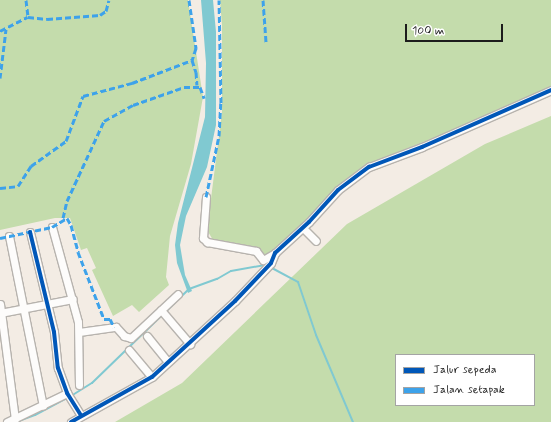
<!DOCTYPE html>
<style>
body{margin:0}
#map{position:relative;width:551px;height:422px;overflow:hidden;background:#f3ece4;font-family:Mynerve,sans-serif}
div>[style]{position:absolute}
.green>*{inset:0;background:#c4dcac}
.water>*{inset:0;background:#80c9d1}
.stream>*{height:2px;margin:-1px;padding:0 1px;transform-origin:1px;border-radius:1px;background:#80c9d1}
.roads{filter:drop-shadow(1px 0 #b7b3ae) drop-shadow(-1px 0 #b7b3ae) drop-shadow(0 1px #b7b3ae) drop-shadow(0 -1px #b7b3ae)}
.minor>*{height:7px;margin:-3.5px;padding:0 3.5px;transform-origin:3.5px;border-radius:3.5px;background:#fdfcfb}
.quiet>*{height:3px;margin-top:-1.5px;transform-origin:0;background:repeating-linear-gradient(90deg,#3da2ea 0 6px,transparent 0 9px)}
.cycleway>*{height:4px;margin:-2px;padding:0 2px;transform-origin:2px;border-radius:2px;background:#0057b8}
span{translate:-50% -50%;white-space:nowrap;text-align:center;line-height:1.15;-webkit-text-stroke:3px #fff;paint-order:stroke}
.legend{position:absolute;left:395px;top:354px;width:140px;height:52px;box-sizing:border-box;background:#fff;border:1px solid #a4a4a4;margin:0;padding:5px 7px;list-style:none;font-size:12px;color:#1c1c1c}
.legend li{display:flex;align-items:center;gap:8px;height:20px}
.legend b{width:20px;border:1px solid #a4a4a4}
.scale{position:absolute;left:405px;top:24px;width:98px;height:18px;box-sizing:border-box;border:2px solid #1c1c1c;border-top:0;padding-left:5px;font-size:12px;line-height:14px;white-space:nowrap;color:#1c1c1c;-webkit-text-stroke:3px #fff;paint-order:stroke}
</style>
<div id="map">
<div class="green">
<div style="clip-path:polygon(0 0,188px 0,203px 97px,191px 164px,170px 236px,166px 277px,169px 285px,139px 312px,132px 305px,113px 316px,92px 270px,96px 268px,87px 248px,81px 250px,70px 218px,55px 218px,0 230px)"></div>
<div style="clip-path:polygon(220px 0,551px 0,551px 86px,476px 121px,378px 160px,319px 207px,272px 254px,264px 257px,213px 240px,207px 230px,222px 112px,222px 26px)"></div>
<div style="clip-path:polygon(evenodd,551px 116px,551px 422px,115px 422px,182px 383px,347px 224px,485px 144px,551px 116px,396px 355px,534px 355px,534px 405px,396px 405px,396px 355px)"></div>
</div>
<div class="water">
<div style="clip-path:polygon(201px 0,213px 0,216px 32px,216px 125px,207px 167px,186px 216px,180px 245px,185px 275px,192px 291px,188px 293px,177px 263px,175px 245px,178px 223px,205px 117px,206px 63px)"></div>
</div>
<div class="stream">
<div style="left:270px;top:267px;width:32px;rotate:28deg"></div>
<div style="left:298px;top:282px;width:56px;rotate:71.2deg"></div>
<div style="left:316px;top:335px;width:95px;rotate:67deg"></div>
<div style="left:71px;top:396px;width:25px;rotate:-32deg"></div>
<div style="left:92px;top:383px;width:135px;rotate:-44.1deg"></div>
<div style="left:189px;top:289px;width:30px;rotate:-20deg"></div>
<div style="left:217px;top:279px;width:16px;rotate:-30deg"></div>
<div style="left:231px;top:271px;width:36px;rotate:-10deg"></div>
<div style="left:16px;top:422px;width:20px;rotate:-20deg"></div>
<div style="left:35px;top:415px;width:36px;rotate:-28deg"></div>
</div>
<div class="roads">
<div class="minor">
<div style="left:206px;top:197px;width:41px;rotate:94.2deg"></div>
<div style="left:203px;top:238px;width:6px;rotate:45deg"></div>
<div style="left:207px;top:242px;width:50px;rotate:10.4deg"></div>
<div style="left:256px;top:251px;width:11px;rotate:52deg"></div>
<div style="left:263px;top:260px;width:14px;rotate:-30deg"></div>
<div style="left:52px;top:227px;width:98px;rotate:74.7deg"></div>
<div style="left:78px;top:322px;width:63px;rotate:89.1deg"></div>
<div style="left:303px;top:228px;width:18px;rotate:45deg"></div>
<div style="left:30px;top:232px;width:103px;rotate:76.5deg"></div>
<div style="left:54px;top:332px;width:36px;rotate:84deg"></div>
<div style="left:58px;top:368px;width:27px;rotate:70deg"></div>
<div style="left:67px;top:393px;width:26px;rotate:58deg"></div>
<div style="left:9px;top:236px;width:173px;rotate:78.7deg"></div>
<div style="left:0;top:304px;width:116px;rotate:82.6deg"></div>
<div style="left:161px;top:310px;width:45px;rotate:49.5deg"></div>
<div style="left:0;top:313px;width:74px;rotate:-10.9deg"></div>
<div style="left:79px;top:332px;width:37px;rotate:-8deg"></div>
<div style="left:116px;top:327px;width:12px;rotate:48deg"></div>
<div style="left:124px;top:336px;width:7px;rotate:16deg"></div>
<div style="left:131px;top:338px;width:64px;rotate:-43.1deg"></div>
<div style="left:147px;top:336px;width:33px;rotate:51deg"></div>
<div style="left:129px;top:350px;width:35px;rotate:50deg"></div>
<div style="left:7px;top:422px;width:67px;rotate:-25.8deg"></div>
<div style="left:71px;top:422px;width:93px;rotate:-29.1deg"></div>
<div style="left:152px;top:377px;width:113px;rotate:-42.5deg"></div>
<div style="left:235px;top:301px;width:52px;rotate:-46.5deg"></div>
<div style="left:271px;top:263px;width:11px;rotate:-68deg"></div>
<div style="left:275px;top:253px;width:46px;rotate:-42.4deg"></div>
<div style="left:309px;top:222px;width:43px;rotate:-47.8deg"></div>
<div style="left:338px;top:190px;width:39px;rotate:-37deg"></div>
<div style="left:369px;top:167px;width:57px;rotate:-20.7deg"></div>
<div style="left:422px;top:147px;width:141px;rotate:-23.8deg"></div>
</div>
</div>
<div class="quiet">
<div style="left:26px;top:0;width:17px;rotate:83deg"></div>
<div style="left:189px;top:0;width:49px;rotate:81.7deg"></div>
<div style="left:196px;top:48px;width:13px;rotate:108deg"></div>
<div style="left:263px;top:0;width:42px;rotate:85.9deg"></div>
<div style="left:0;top:31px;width:31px;rotate:-27deg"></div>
<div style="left:28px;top:17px;width:19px;rotate:6deg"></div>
<div style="left:47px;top:19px;width:53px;rotate:-4.3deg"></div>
<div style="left:100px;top:15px;width:7px;rotate:-34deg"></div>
<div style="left:106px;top:11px;width:11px;rotate:-75deg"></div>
<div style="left:192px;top:60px;width:13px;rotate:72deg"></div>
<div style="left:196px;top:72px;width:13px;rotate:86deg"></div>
<div style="left:0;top:78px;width:49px;rotate:-83deg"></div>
<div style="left:0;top:188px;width:18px;rotate:-6deg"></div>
<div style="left:18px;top:186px;width:24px;rotate:-57deg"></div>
<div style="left:31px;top:166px;width:43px;rotate:-35.5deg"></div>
<div style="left:66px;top:141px;width:48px;rotate:-69.3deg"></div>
<div style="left:83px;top:96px;width:51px;rotate:-14.9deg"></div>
<div style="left:132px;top:83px;width:64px;rotate:-21deg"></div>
<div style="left:206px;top:197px;width:62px;rotate:-78deg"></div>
<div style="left:219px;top:136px;width:33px;rotate:-87deg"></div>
<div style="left:221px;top:103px;width:103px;rotate:-91.1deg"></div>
<div style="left:63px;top:218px;width:17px;rotate:-77deg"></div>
<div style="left:67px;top:201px;width:88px;rotate:-65.2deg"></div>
<div style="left:104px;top:121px;width:33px;rotate:-29deg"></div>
<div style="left:133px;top:105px;width:54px;rotate:-19.4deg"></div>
<div style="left:184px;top:87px;width:16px"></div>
<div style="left:200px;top:87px;width:12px;rotate:70deg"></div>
<div style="left:0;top:238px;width:53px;rotate:-11.9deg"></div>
<div style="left:52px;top:227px;width:17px;rotate:-31deg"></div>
<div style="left:67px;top:218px;width:8px;rotate:60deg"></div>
<div style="left:71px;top:225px;width:28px;rotate:75deg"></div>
<div style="left:78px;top:252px;width:72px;rotate:68.8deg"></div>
<div style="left:104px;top:319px;width:6px"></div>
<div style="left:110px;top:319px;width:9px;rotate:63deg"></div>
</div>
<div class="cycleway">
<div style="left:30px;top:232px;width:103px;rotate:76.5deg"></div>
<div style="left:54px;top:332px;width:36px;rotate:84deg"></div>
<div style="left:58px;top:368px;width:27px;rotate:70deg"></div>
<div style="left:67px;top:393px;width:26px;rotate:58deg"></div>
<div style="left:71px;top:422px;width:93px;rotate:-29.1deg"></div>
<div style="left:152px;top:377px;width:113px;rotate:-42.5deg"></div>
<div style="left:235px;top:301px;width:52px;rotate:-46.5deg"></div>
<div style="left:271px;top:263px;width:11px;rotate:-68deg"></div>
<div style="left:275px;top:253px;width:46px;rotate:-42.4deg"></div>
<div style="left:309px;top:222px;width:43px;rotate:-47.8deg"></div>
<div style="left:338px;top:190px;width:39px;rotate:-37deg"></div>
<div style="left:369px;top:167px;width:57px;rotate:-20.7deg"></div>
<div style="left:422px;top:147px;width:141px;rotate:-23.8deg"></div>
</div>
<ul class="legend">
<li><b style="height:5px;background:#0057b8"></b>Jalur sepeda</li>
<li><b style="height:5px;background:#3da2ea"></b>Jalan setapak</li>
</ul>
<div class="scale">100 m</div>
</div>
